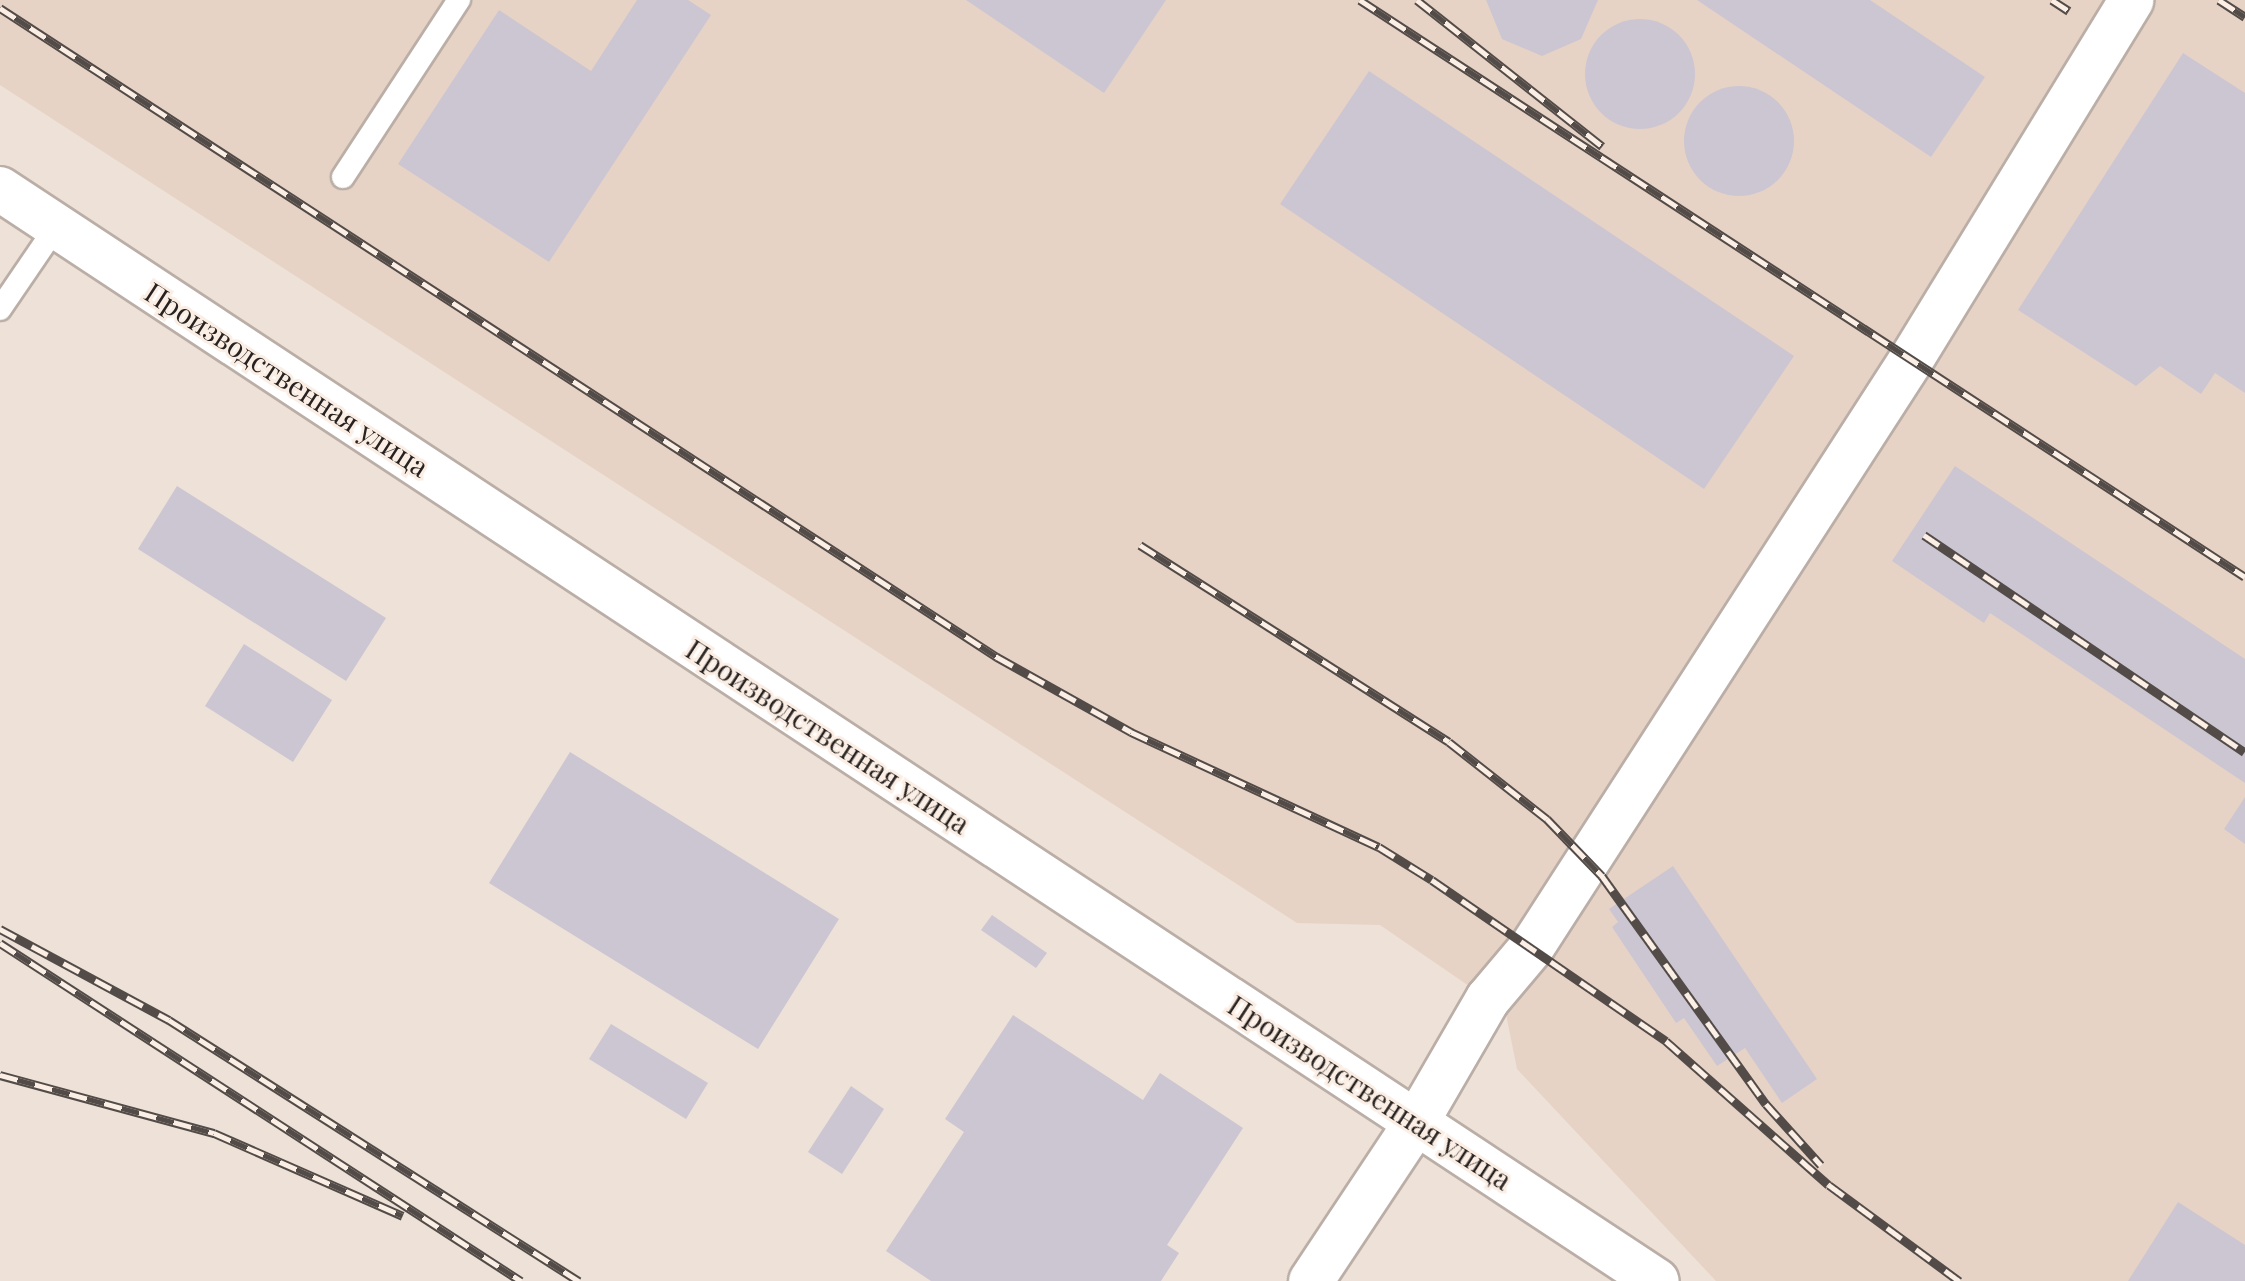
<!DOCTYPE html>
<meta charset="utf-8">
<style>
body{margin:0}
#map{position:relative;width:2245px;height:1281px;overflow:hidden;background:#ede1d8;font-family:"Playfair Display",serif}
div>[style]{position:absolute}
.built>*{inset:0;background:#e6d3c5}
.building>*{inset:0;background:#ccc6d2}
.round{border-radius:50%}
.roads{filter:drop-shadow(2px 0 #baaea6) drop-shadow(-2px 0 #baaea6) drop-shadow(0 2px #baaea6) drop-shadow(0 -2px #baaea6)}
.lane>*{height:22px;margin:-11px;padding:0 11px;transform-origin:11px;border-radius:11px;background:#fff}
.street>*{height:44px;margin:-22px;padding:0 22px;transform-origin:22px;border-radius:22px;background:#fff}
.secondary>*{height:44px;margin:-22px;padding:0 22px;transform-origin:22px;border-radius:22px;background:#fff}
.rail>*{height:9px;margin-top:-4.5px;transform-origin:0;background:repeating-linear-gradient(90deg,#fbeee5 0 18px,#524b47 0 36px);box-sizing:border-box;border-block:2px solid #524b47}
span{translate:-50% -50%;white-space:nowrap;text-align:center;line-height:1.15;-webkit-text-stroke:6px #fbeee5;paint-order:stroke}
.street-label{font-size:28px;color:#27221f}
</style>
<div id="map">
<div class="built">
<div style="clip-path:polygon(0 0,2245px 0,2245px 1281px,1716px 1281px,1517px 1069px,1506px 1014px,1488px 999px,1380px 925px,1297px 923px,0 85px)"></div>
</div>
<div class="building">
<div style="clip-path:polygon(637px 0,688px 0,711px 15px,549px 262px,398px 164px,499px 10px,591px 71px)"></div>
<div style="clip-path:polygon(966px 0,1166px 0,1104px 93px)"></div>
<div style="clip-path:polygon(1486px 0,1598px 0,1581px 39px,1542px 56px,1502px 39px)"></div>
<div style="clip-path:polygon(1697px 0,1870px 0,1985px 77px,1931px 157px)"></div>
<div class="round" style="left:1585px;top:19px;width:110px;height:110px"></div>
<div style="clip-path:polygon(2183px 53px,2245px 93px,2245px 393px,2215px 373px,2201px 394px,2160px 366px,2136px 386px,2018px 310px)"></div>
<div style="clip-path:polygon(1369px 71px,1794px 356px,1704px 489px,1280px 204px)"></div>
<div class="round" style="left:1684px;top:86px;width:110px;height:110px"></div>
<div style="clip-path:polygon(1955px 466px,2245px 659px,2245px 783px,1990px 613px,1984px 623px,1892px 561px)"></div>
<div style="clip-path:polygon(177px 486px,386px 618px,346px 681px,138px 549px)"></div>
<div style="clip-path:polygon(244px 644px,332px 700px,293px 762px,205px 706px)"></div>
<div style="clip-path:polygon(570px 752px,839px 919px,758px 1049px,489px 883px)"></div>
<div style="clip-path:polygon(2245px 797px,2245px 844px,2224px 829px)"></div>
<div style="clip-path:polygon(1673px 866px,1817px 1079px,1782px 1103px,1745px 1048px,1717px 1066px,1684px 1018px,1676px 1023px,1612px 927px,1618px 922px,1609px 909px)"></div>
<div style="clip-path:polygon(992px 915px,1047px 953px,1036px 968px,981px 930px)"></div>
<div style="clip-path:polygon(1013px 1015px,1143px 1100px,1160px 1073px,1243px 1128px,1167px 1245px,1179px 1253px,1161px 1281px,931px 1281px,886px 1251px,964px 1132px,945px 1119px)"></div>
<div style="clip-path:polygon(611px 1024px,708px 1083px,686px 1119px,589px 1059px)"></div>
<div style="clip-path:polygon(851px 1086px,884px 1109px,842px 1174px,808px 1152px)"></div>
<div style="clip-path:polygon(2178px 1202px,2245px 1245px,2245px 1281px,2128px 1281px)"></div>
</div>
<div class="roads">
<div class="lane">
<div style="left:343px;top:177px;width:212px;rotate:-56.8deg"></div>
<div style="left:0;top:309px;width:99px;rotate:-55.7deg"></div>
</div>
<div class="street">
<div style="left:1311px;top:1281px;width:190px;rotate:-56.4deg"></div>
<div style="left:1416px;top:1123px;width:143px;rotate:-59.9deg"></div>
<div style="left:1488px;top:999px;width:68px;rotate:-49.8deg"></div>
<div style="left:1532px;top:947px;width:699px;rotate:-57.15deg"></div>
<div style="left:1911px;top:360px;width:422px;rotate:-58.5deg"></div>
</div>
<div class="secondary">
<div style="left:0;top:189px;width:1984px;rotate:33.39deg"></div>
</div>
</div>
<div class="rail">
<div style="left:1360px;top:0;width:1056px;rotate:33.1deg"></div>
<div style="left:1417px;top:0;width:236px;rotate:38.3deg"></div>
<div style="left:2052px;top:0;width:20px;rotate:33deg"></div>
<div style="left:2219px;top:0;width:31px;rotate:33deg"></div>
<div style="left:0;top:8px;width:1190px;rotate:33.06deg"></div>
<div style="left:997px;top:657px;width:154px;rotate:29.2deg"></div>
<div style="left:1131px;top:732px;width:273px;rotate:24.9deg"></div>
<div style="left:1379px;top:847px;width:62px;rotate:31.9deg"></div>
<div style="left:1432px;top:880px;width:284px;rotate:34.5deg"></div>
<div style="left:1666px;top:1041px;width:217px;rotate:41.5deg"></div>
<div style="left:1829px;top:1185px;width:162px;rotate:36.4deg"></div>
<div style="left:1924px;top:535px;width:387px;rotate:34.1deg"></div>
<div style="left:1140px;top:545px;width:366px;rotate:32.5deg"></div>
<div style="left:1449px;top:742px;width:125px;rotate:38.2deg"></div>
<div style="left:1547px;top:819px;width:79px;rotate:46deg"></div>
<div style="left:1602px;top:876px;width:281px;rotate:54.3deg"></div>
<div style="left:1766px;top:1104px;width:82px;rotate:48deg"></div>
<div style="left:0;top:929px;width:192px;rotate:28.3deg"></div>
<div style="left:169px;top:1020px;width:486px;rotate:32.5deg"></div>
<div style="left:0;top:943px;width:621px;rotate:32.97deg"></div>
<div style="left:0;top:1075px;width:222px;rotate:15.2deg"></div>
<div style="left:214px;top:1133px;width:206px;rotate:23.7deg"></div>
</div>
<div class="street-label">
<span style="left:287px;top:379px;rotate:33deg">Производственная улица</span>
<span style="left:828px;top:736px;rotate:33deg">Производственная улица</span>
<span style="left:1370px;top:1092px;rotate:33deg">Производственная улица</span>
</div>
</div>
